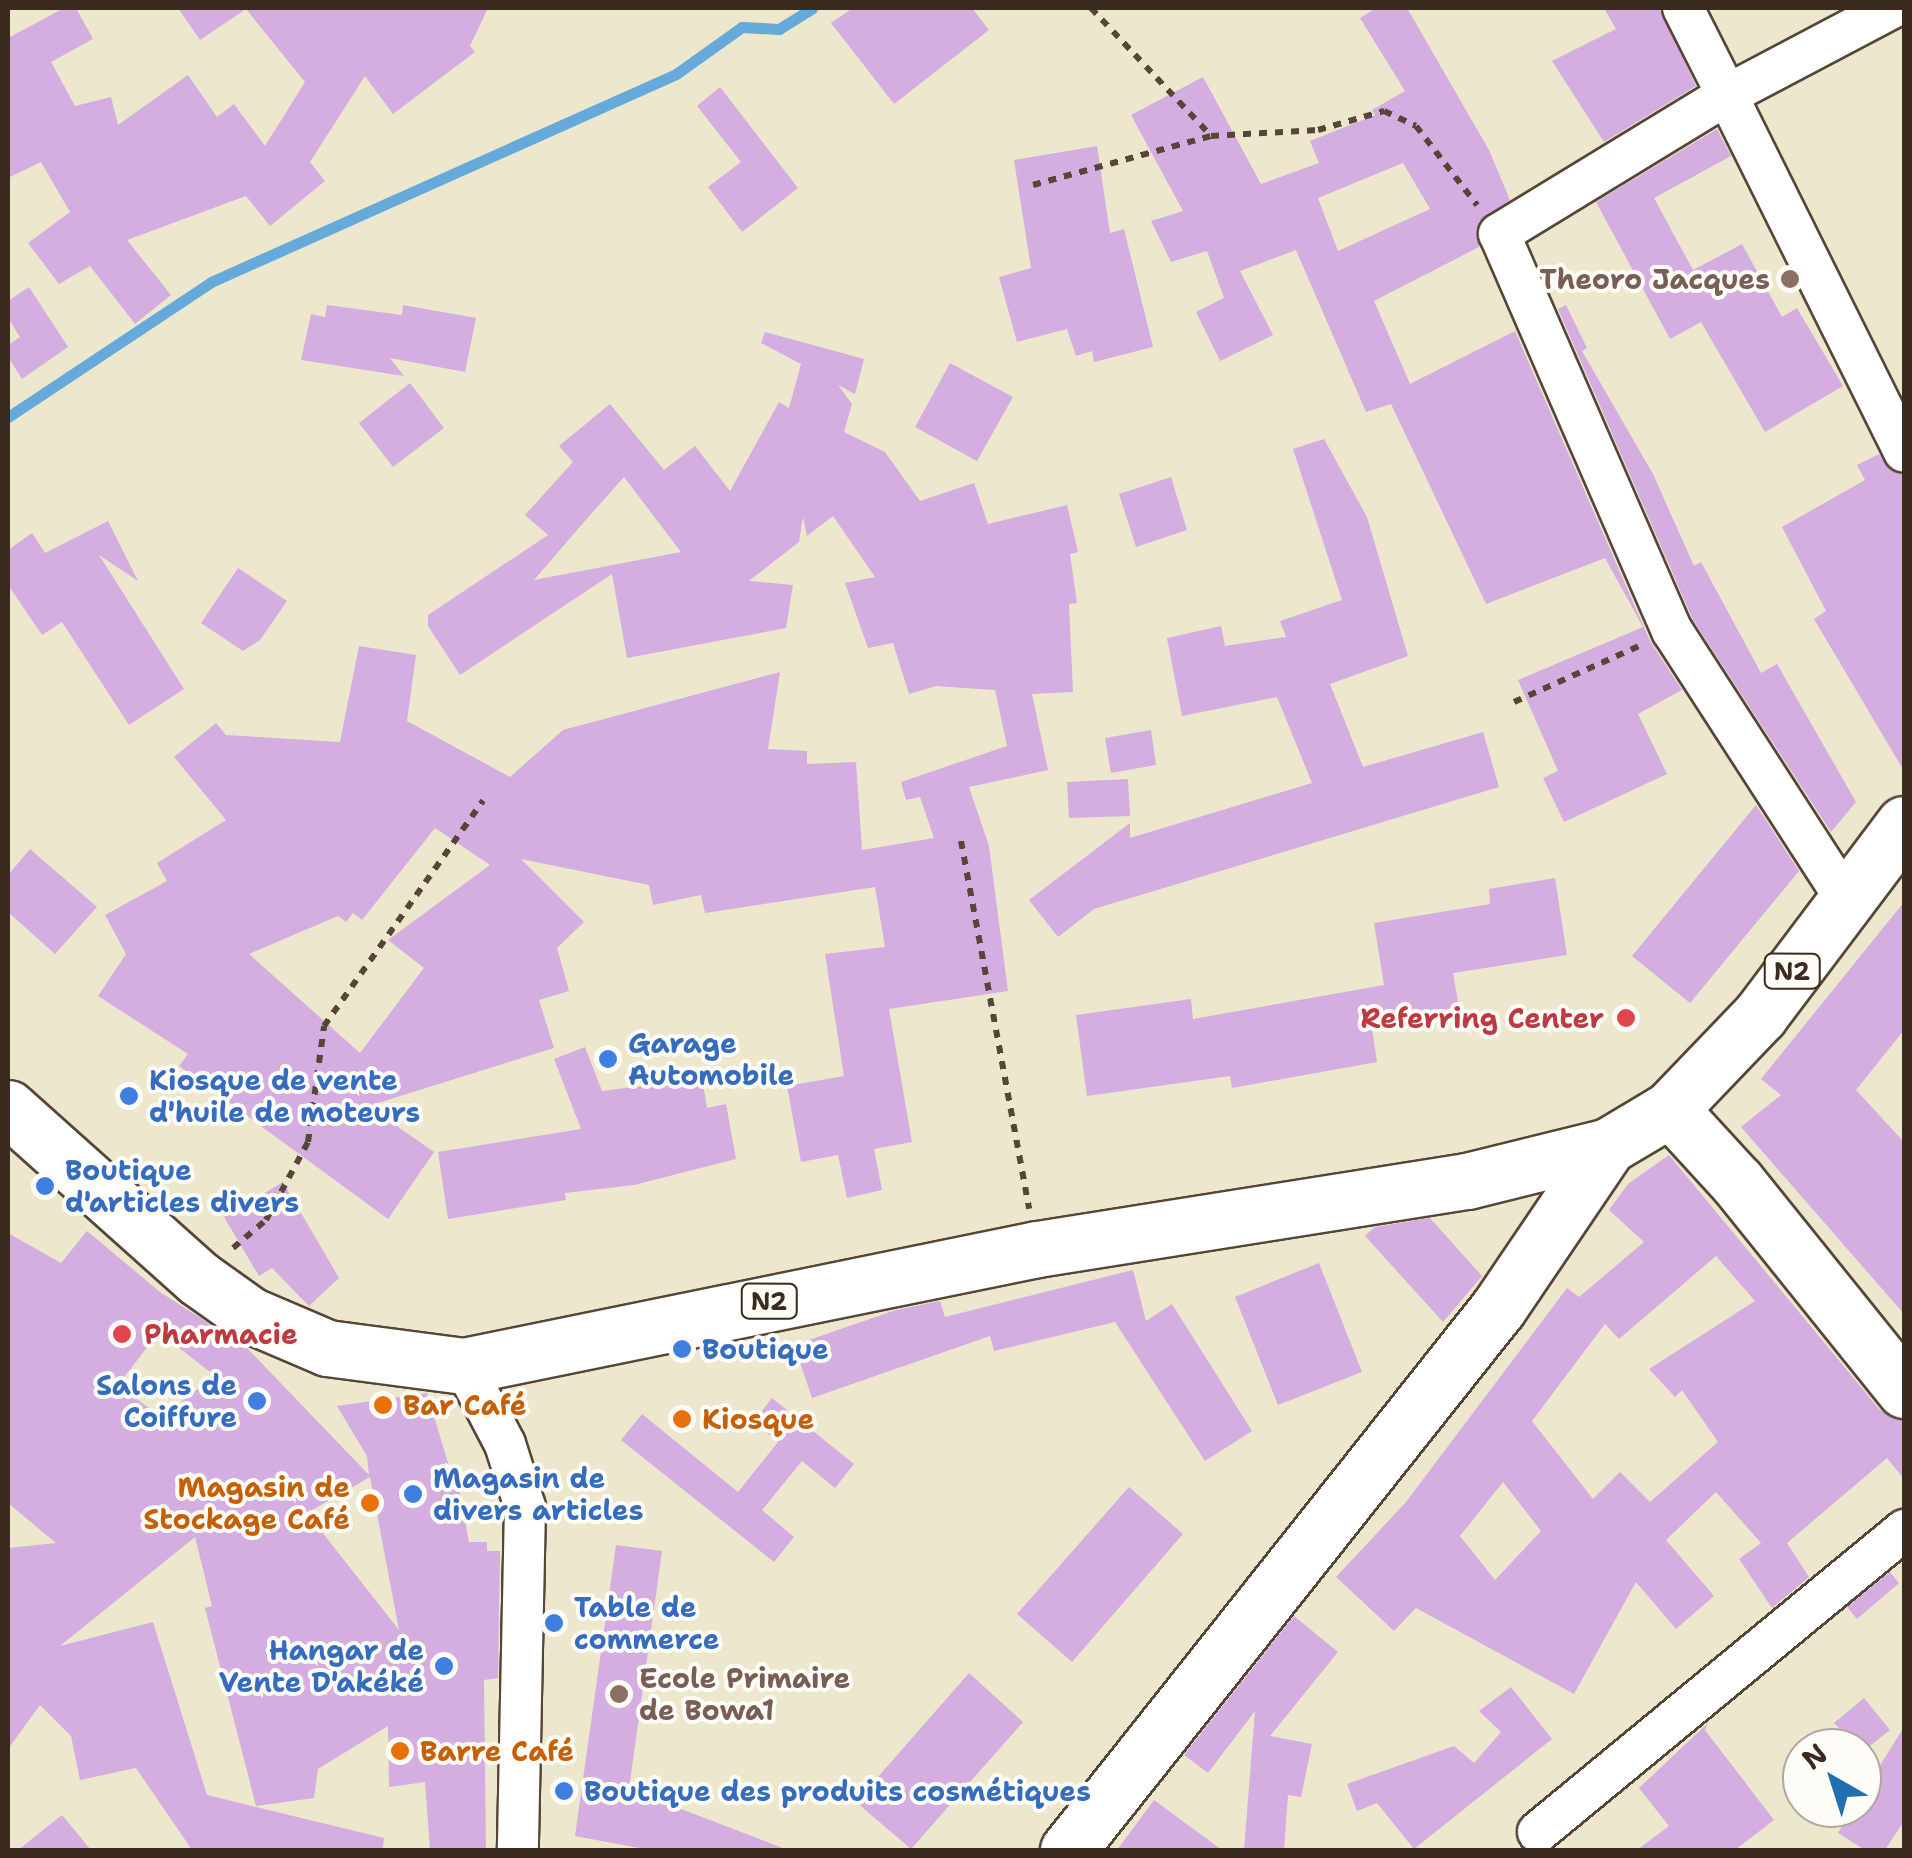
<!DOCTYPE html>
<meta charset="utf-8">
<style>
body{margin:0}
#map{position:relative;width:1912px;height:1858px;overflow:hidden;background:#ede8cd;font-family:"Shantell Sans",sans-serif}
div>[style]{position:absolute}
.stream>*{height:11px;margin:-5.5px;padding:0 5.5px;transform-origin:5.5px;border-radius:5.5px;background:#65aadb}
.building>*{inset:0;background:#d4ade1}
.path>*{height:6px;margin-top:-3px;transform-origin:0;background:repeating-linear-gradient(90deg,#564638 0 8px,transparent 0 16px)}
.roads{filter:drop-shadow(2px 0 #564638) drop-shadow(-2px 0 #564638) drop-shadow(0 2px #564638) drop-shadow(0 -2px #564638)}
.minor>*{height:40px;margin:-20px;padding:0 20px;transform-origin:20px;border-radius:20px;background:#fff}
.secondary>*{height:55px;margin:-27.5px;padding:0 27.5px;transform-origin:27.5px;border-radius:27.5px;background:#fff}
.trunk>*{height:55px;margin:-27.5px;padding:0 27.5px;transform-origin:27.5px;border-radius:27.5px;background:#fff}
.dots>*{width:28px;height:28px;translate:-50% -50%;box-sizing:border-box;border:5px solid #fdfcf7;border-radius:50%}
span{translate:-50% -50%;white-space:nowrap;text-align:center;line-height:1.15;-webkit-text-stroke:8px #fdfcf7;paint-order:stroke}
.shield-label span{padding:2px 8px;background:#fdfcf7;border:2px solid;border-radius:8px;-webkit-text-stroke-width:0}
.shield-label{font-size:25px;color:#3b2a1e;font-weight:700}
.education-label{font-size:28px;color:#785e54;font-weight:700}
.right{translate:-100% -50%;text-align:right}
.left{translate:0 -50%;text-align:left}
.health-label{font-size:28px;color:#be3a42;font-weight:700}
.shop-label{font-size:28px;color:#366cbe;font-weight:700}
.food-label{font-size:28px;color:#c56008;font-weight:700}
.frame{position:absolute;inset:0;border:10px solid #3b2a1e;pointer-events:none}
.north{position:absolute;left:1782px;top:1728px;width:100px;height:100px;box-sizing:border-box;background:#fdfcf7;border:2px solid #afa8a0;border-radius:50%;rotate:321deg;font-size:28px;font-weight:700;line-height:40px;text-align:center;color:#3b2a1e}
.north::after{content:'';display:block;margin:auto;width:35px;height:45px;background:#1f6fb2;clip-path:polygon(50% 0,100% 100%,50% 72%,0 100%)}
</style>
<div id="map">
<div class="stream">
<div style="left:8px;top:417px;width:244px;rotate:-33.6deg"></div>
<div style="left:211px;top:282px;width:509px;rotate:-24.1deg"></div>
<div style="left:676px;top:74px;width:81px;rotate:-35.5deg"></div>
<div style="left:742px;top:27px;width:37px;rotate:3deg"></div>
<div style="left:779px;top:29px;width:39px;rotate:-32deg"></div>
</div>
<div class="building">
<div style="clip-path:polygon(64px 8px,76px 8px,93px 39px,51px 62px,75px 106px,111px 97px,118px 125px,188px 75px,217px 117px,234px 104px,265px 146px,305px 82px,246px 9px,200px 40px,178px 8px,488px 8px,470px 46px,475px 52px,393px 114px,365px 76px,310px 162px,325px 181px,270px 226px,246px 196px,127px 240px,171px 295px,135px 324px,90px 266px,59px 284px,28px 243px,70px 212px,41px 162px,8px 178px,8px 38px)"></div>
<div style="clip-path:polygon(853px 8px,972px 8px,989px 30px,894px 104px,831px 23px)"></div>
<div style="clip-path:polygon(evenodd,1376px 8px,1407px 8px,1489px 150px,1510px 200px,1479px 221px,1479px 247px,1374px 301px,1410px 384px,1515px 331px,1650px 641px,1682px 690px,1638px 714px,1667px 774px,1564px 822px,1543px 778px,1558px 771px,1518px 680px,1643px 627px,1605px 558px,1486px 604px,1391px 404px,1366px 412px,1296px 250px,1240px 271px,1273px 335px,1220px 361px,1196px 312px,1224px 298px,1207px 251px,1171px 262px,1151px 221px,1183px 211px,1131px 115px,1203px 77px,1261px 184px,1319px 163px,1310px 141px,1375px 115px,1372px 110px,1405px 91px,1360px 18px,1376px 8px,1403px 163px,1430px 209px,1338px 251px,1318px 198px,1403px 163px)"></div>
<div style="clip-path:polygon(1604px 8px,1659px 8px,1696px 86px,1604px 142px,1552px 61px,1616px 29px)"></div>
<div style="clip-path:polygon(720px 87px,798px 188px,742px 232px,708px 187px,741px 162px,697px 106px)"></div>
<div style="clip-path:polygon(1717px 129px,1731px 156px,1654px 198px,1693px 270px,1742px 244px,1782px 317px,1797px 308px,1843px 386px,1765px 432px,1701px 322px,1670px 339px,1596px 202px)"></div>
<div style="clip-path:polygon(1097px 146px,1110px 233px,1124px 229px,1153px 347px,1094px 362px,1092px 351px,1076px 356px,1067px 329px,1017px 342px,999px 277px,1031px 268px,1014px 160px)"></div>
<div style="clip-path:polygon(29px 287px,68px 347px,22px 379px,8px 357px,8px 345px,20px 337px,8px 318px,8px 301px)"></div>
<div style="clip-path:polygon(327px 305px,402px 315px,403px 305px,476px 318px,465px 372px,390px 358px,404px 376px,301px 360px,311px 314px,325px 317px)"></div>
<div style="clip-path:polygon(1566px 305px,1587px 348px,1582px 351px,1653px 474px,1694px 566px,1701px 562px,1761px 673px,1777px 664px,1856px 802px,1831px 832px,1693px 620px,1558px 309px)"></div>
<div style="clip-path:polygon(evenodd,765px 332px,864px 359px,855px 394px,838px 385px,852px 404px,844px 432px,885px 452px,920px 501px,974px 483px,988px 524px,1067px 505px,1078px 552px,1070px 554px,1077px 603px,1069px 604px,1073px 692px,1032px 694px,1048px 770px,969px 787px,989px 846px,1008px 991px,889px 1009px,912px 1142px,874px 1149px,882px 1190px,847px 1198px,838px 1155px,801px 1162px,787px 1086px,844px 1076px,825px 954px,885px 947px,875px 887px,705px 913px,701px 895px,653px 905px,649px 885px,521px 859px,584px 922px,557px 948px,569px 991px,539px 1000px,554px 1048px,368px 1106px,434px 1152px,388px 1219px,179px 1066px,188px 1054px,98px 996px,126px 954px,105px 915px,167px 881px,157px 863px,226px 820px,174px 757px,216px 723px,226px 735px,340px 742px,359px 646px,416px 655px,407px 721px,510px 777px,563px 730px,780px 672px,768px 749px,807px 751px,807px 764px,856px 762px,862px 850px,934px 838px,920px 797px,906px 800px,901px 782px,1007px 746px,995px 690px,936px 686px,909px 694px,893px 643px,868px 648px,845px 583px,875px 577px,833px 516px,807px 536px,803px 517px,799px 542px,749px 581px,793px 585px,786px 628px,627px 658px,612px 574px,460px 675px,428px 626px,428px 615px,548px 535px,525px 515px,573px 462px,559px 446px,610px 404px,664px 470px,695px 446px,730px 491px,779px 402px,789px 408px,801px 364px,761px 343px,765px 332px,624px 477px,681px 552px,534px 580px,584px 522px,624px 477px,765px 332px,435px 828px,490px 865px,388px 940px,424px 968px,360px 1053px,249px 954px,338px 916px,346px 922px,353px 913px,362px 920px,435px 828px)"></div>
<div style="clip-path:polygon(950px 363px,1013px 397px,977px 461px,915px 427px)"></div>
<div style="clip-path:polygon(410px 383px,444px 428px,393px 467px,359px 423px)"></div>
<div style="clip-path:polygon(1324px 439px,1367px 517px,1408px 656px,1330px 684px,1363px 767px,1483px 732px,1499px 787px,1094px 909px,1058px 937px,1029px 900px,1130px 823px,1130px 838px,1312px 783px,1277px 697px,1182px 716px,1167px 638px,1221px 626px,1225px 646px,1286px 637px,1280px 621px,1342px 600px,1293px 449px)"></div>
<div style="clip-path:polygon(1879px 454px,1890px 470px,1904px 474px,1904px 771px,1814px 619px,1826px 611px,1782px 527px,1865px 480px,1857px 465px)"></div>
<div style="clip-path:polygon(1171px 477px,1187px 530px,1136px 547px,1119px 494px)"></div>
<div style="clip-path:polygon(108px 521px,138px 581px,99px 555px,184px 689px,129px 725px,62px 622px,42px 635px,8px 585px,8px 550px,32px 533px,45px 553px)"></div>
<div style="clip-path:polygon(238px 568px,287px 601px,260px 640px,243px 651px,201px 623px)"></div>
<div style="clip-path:polygon(1151px 730px,1156px 765px,1111px 773px,1105px 738px)"></div>
<div style="clip-path:polygon(1128px 779px,1130px 816px,1069px 818px,1067px 782px)"></div>
<div style="clip-path:polygon(1756px 805px,1799px 871px,1690px 1003px,1632px 956px)"></div>
<div style="clip-path:polygon(30px 849px,97px 907px,55px 954px,8px 912px,8px 875px)"></div>
<div style="clip-path:polygon(1555px 878px,1567px 955px,1453px 973px,1459px 1007px,1371px 1022px,1377px 1062px,1232px 1088px,1230px 1076px,1087px 1096px,1076px 1015px,1191px 999px,1193px 1019px,1384px 985px,1374px 923px,1490px 904px,1489px 889px)"></div>
<div style="clip-path:polygon(1904px 902px,1904px 1030px,1856px 1090px,1904px 1142px,1904px 1314px,1741px 1127px,1781px 1095px,1761px 1079px)"></div>
<div style="clip-path:polygon(585px 1047px,602px 1091px,702px 1078px,707px 1108px,726px 1104px,736px 1159px,634px 1185px,565px 1193px,566px 1200px,448px 1219px,438px 1152px,581px 1129px,554px 1059px)"></div>
<div style="clip-path:polygon(evenodd,1669px 1155px,1880px 1410px,1904px 1421px,1904px 1479px,1887px 1458px,1787px 1543px,1809px 1577px,1772px 1608px,1739px 1559px,1761px 1543px,1716px 1492px,1666px 1540px,1714px 1596px,1676px 1629px,1636px 1582px,1574px 1694px,1416px 1608px,1394px 1631px,1336px 1577px,1406px 1502px,1567px 1288px,1579px 1297px,1644px 1242px,1609px 1210px,1628px 1184px,1669px 1155px,1716px 1256px,1755px 1301px,1649px 1369px,1675px 1397px,1682px 1390px,1718px 1442px,1650px 1502px,1620px 1472px,1593px 1499px,1532px 1421px,1605px 1324px,1619px 1339px,1716px 1256px,1669px 1155px,1503px 1482px,1541px 1531px,1495px 1580px,1460px 1536px,1503px 1482px)"></div>
<div style="clip-path:polygon(283px 1182px,339px 1278px,309px 1306px,272px 1268px,259px 1276px,224px 1217px)"></div>
<div style="clip-path:polygon(1430px 1218px,1482px 1276px,1443px 1322px,1365px 1236px,1375px 1227px)"></div>
<div style="clip-path:polygon(evenodd,87px 1231px,160px 1292px,247px 1348px,369px 1475px,367px 1456px,337px 1406px,427px 1393px,451px 1473px,456px 1472px,469px 1542px,487px 1542px,487px 1551px,500px 1551px,498px 1678px,484px 1680px,486px 1850px,430px 1850px,425px 1782px,389px 1787px,388px 1726px,318px 1769px,314px 1798px,256px 1806px,205px 1608px,212px 1606px,195px 1537px,60px 1646px,153px 1622px,207px 1795px,384px 1838px,383px 1848px,192px 1850px,136px 1768px,80px 1780px,71px 1736px,40px 1705px,8px 1749px,8px 1548px,56px 1543px,8px 1503px,8px 1233px,61px 1263px,87px 1231px,159px 1332px,215px 1376px,161px 1417px,118px 1385px,159px 1332px,87px 1231px,370px 1477px,399px 1630px,307px 1513px,370px 1477px)"></div>
<div style="clip-path:polygon(1319px 1263px,1362px 1372px,1278px 1405px,1235px 1297px)"></div>
<div style="clip-path:polygon(1133px 1270px,1146px 1321px,1172px 1304px,1252px 1431px,1205px 1461px,1115px 1322px,994px 1351px,990px 1336px,812px 1398px,794px 1345px,896px 1310px,940px 1301px,945px 1317px)"></div>
<div style="clip-path:polygon(772px 1398px,854px 1464px,835px 1488px,802px 1461px,762px 1510px,794px 1537px,774px 1562px,621px 1440px,642px 1414px,738px 1492px,778px 1442px,753px 1422px)"></div>
<div style="clip-path:polygon(1129px 1487px,1183px 1534px,1072px 1662px,1017px 1614px)"></div>
<div style="clip-path:polygon(616px 1545px,662px 1551px,629px 1789px,788px 1850px,650px 1850px,575px 1836px)"></div>
<div style="clip-path:polygon(1890px 1572px,1899px 1583px,1857px 1619px,1847px 1607px)"></div>
<div style="clip-path:polygon(1294px 1616px,1338px 1652px,1270px 1736px,1312px 1744px,1301px 1797px,1288px 1795px,1284px 1850px,1244px 1850px,1255px 1711px,1208px 1773px,1184px 1755px)"></div>
<div style="clip-path:polygon(969px 1673px,1023px 1722px,911px 1849px,856px 1802px)"></div>
<div style="clip-path:polygon(1511px 1687px,1552px 1739px,1414px 1849px,1377px 1803px,1357px 1811px,1347px 1784px,1454px 1746px,1474px 1763px,1501px 1732px,1479px 1711px)"></div>
<div style="clip-path:polygon(1864px 1698px,1890px 1730px,1862px 1752px,1834px 1723px)"></div>
<div style="clip-path:polygon(1708px 1723px,1705px 1730px,1774px 1820px,1735px 1850px,1637px 1850px,1669px 1826px,1639px 1788px)"></div>
<div style="clip-path:polygon(1904px 1727px,1904px 1821px,1885px 1850px,1865px 1850px,1838px 1833px,1853px 1808px,1862px 1808px,1862px 1794px)"></div>
<div style="clip-path:polygon(1154px 1800px,1222px 1850px,1117px 1850px)"></div>
<div style="clip-path:polygon(62px 1815px,91px 1850px,18px 1850px)"></div>
</div>
<div class="path">
<div style="left:1091px;top:8px;width:175px;rotate:46.8deg"></div>
<div style="left:1033px;top:185px;width:185px;rotate:-15.4deg"></div>
<div style="left:1211px;top:136px;width:107px;rotate:-3.2deg"></div>
<div style="left:1318px;top:130px;width:69px;rotate:-16.1deg"></div>
<div style="left:1384px;top:111px;width:35px;rotate:25deg"></div>
<div style="left:1416px;top:126px;width:100px;rotate:52.3deg"></div>
<div style="left:1514px;top:702px;width:137px;rotate:-24.1deg"></div>
<div style="left:961px;top:841px;width:374px;rotate:79.5deg"></div>
<div style="left:233px;top:1248px;width:43px;rotate:-40.3deg"></div>
<div style="left:266px;top:1220px;width:89px;rotate:-61.7deg"></div>
<div style="left:308px;top:1142px;width:117px;rotate:-82.1deg"></div>
<div style="left:324px;top:1026px;width:276px;rotate:-54.8deg"></div>
</div>
<div class="roads">
<div class="minor">
<div style="left:1683px;top:8px;width:97px;rotate:63.2deg"></div>
<div style="left:1727px;top:95px;width:187px;rotate:-27.8deg"></div>
<div style="left:1845px;top:898px;width:318px;rotate:-122.9deg"></div>
<div style="left:1672px;top:631px;width:433px;rotate:-113.5deg"></div>
<div style="left:1499px;top:234px;width:267px;rotate:-31.4deg"></div>
<div style="left:1727px;top:95px;width:398px;rotate:63.6deg"></div>
<div style="left:464px;top:1366px;width:88px;rotate:62.3deg"></div>
<div style="left:505px;top:1444px;width:66px;rotate:72.4deg"></div>
<div style="left:525px;top:1507px;width:343px;rotate:91.2deg"></div>
<div style="left:1538px;top:1832px;width:475px;rotate:-39.5deg"></div>
</div>
<div class="secondary">
<div style="left:1670px;top:1109px;width:99px;rotate:47.5deg"></div>
<div style="left:1737px;top:1182px;width:267px;rotate:51.2deg"></div>
<div style="left:1068px;top:1850px;width:693px;rotate:-51.56deg"></div>
<div style="left:1499px;top:1307px;width:194px;rotate:-55.9deg"></div>
</div>
<div class="trunk">
<div style="left:8px;top:1108px;width:255px;rotate:41.8deg"></div>
<div style="left:198px;top:1278px;width:64px;rotate:35.4deg"></div>
<div style="left:250px;top:1315px;width:84px;rotate:23.2deg"></div>
<div style="left:327px;top:1348px;width:138px;rotate:7.5deg"></div>
<div style="left:464px;top:1366px;width:585px;rotate:-11.54deg"></div>
<div style="left:1037px;top:1249px;width:435px;rotate:-9deg"></div>
<div style="left:1467px;top:1181px;width:145px;rotate:-13.9deg"></div>
<div style="left:1608px;top:1146px;width:72px;rotate:-30.8deg"></div>
<div style="left:1670px;top:1109px;width:130px;rotate:-46.2deg"></div>
<div style="left:1760px;top:1015px;width:239px;rotate:-53deg"></div>
</div>
</div>
<div class="dots">
<div style="left:1790px;top:279px;background:#8d6e63"></div>
<div style="left:1626px;top:1018px;background:#e0444e"></div>
<div style="left:608px;top:1059px;background:#3f7fe0"></div>
<div style="left:129px;top:1096px;background:#3f7fe0"></div>
<div style="left:45px;top:1186px;background:#3f7fe0"></div>
<div style="left:122px;top:1334px;background:#e0444e"></div>
<div style="left:682px;top:1349px;background:#3f7fe0"></div>
<div style="left:257px;top:1401px;background:#3f7fe0"></div>
<div style="left:383px;top:1405px;background:#e8710a"></div>
<div style="left:682px;top:1419px;background:#e8710a"></div>
<div style="left:413px;top:1494px;background:#3f7fe0"></div>
<div style="left:370px;top:1503px;background:#e8710a"></div>
<div style="left:554px;top:1623px;background:#3f7fe0"></div>
<div style="left:444px;top:1666px;background:#3f7fe0"></div>
<div style="left:619px;top:1694px;background:#8d6e63"></div>
<div style="left:400px;top:1751px;background:#e8710a"></div>
<div style="left:564px;top:1791px;background:#3f7fe0"></div>
</div>
<div class="shield-label">
<span style="left:1792px;top:971px">N2</span>
<span style="left:769px;top:1301px">N2</span>
</div>
<div class="education-label">
<span class="right" style="left:1770px;top:279px">Theoro Jacques</span>
<span class="left" style="left:639px;top:1694px">Ecole Primaire<br>de Bowa1</span>
</div>
<div class="health-label">
<span class="right" style="left:1604px;top:1018px">Referring Center</span>
<span class="left" style="left:144px;top:1334px">Pharmacie</span>
</div>
<div class="shop-label">
<span class="left" style="left:628px;top:1059px">Garage<br>Automobile</span>
<span class="left" style="left:149px;top:1096px">Kiosque de vente<br>d'huile de moteurs</span>
<span class="left" style="left:65px;top:1186px">Boutique<br>d'articles divers</span>
<span class="left" style="left:702px;top:1349px">Boutique</span>
<span class="right" style="left:237px;top:1401px">Salons de<br>Coiffure</span>
<span class="left" style="left:433px;top:1494px">Magasin de<br>divers articles</span>
<span class="left" style="left:574px;top:1623px">Table de<br>commerce</span>
<span class="right" style="left:424px;top:1666px">Hangar de<br>Vente D'akéké</span>
<span class="left" style="left:584px;top:1791px">Boutique des produits cosmétiques</span>
</div>
<div class="food-label">
<span class="left" style="left:403px;top:1405px">Bar Café</span>
<span class="left" style="left:702px;top:1419px">Kiosque</span>
<span class="right" style="left:350px;top:1503px">Magasin de<br>Stockage Café</span>
<span class="left" style="left:420px;top:1751px">Barre Café</span>
</div>
<div class="frame"></div>
<div class="north">N</div>
</div>
